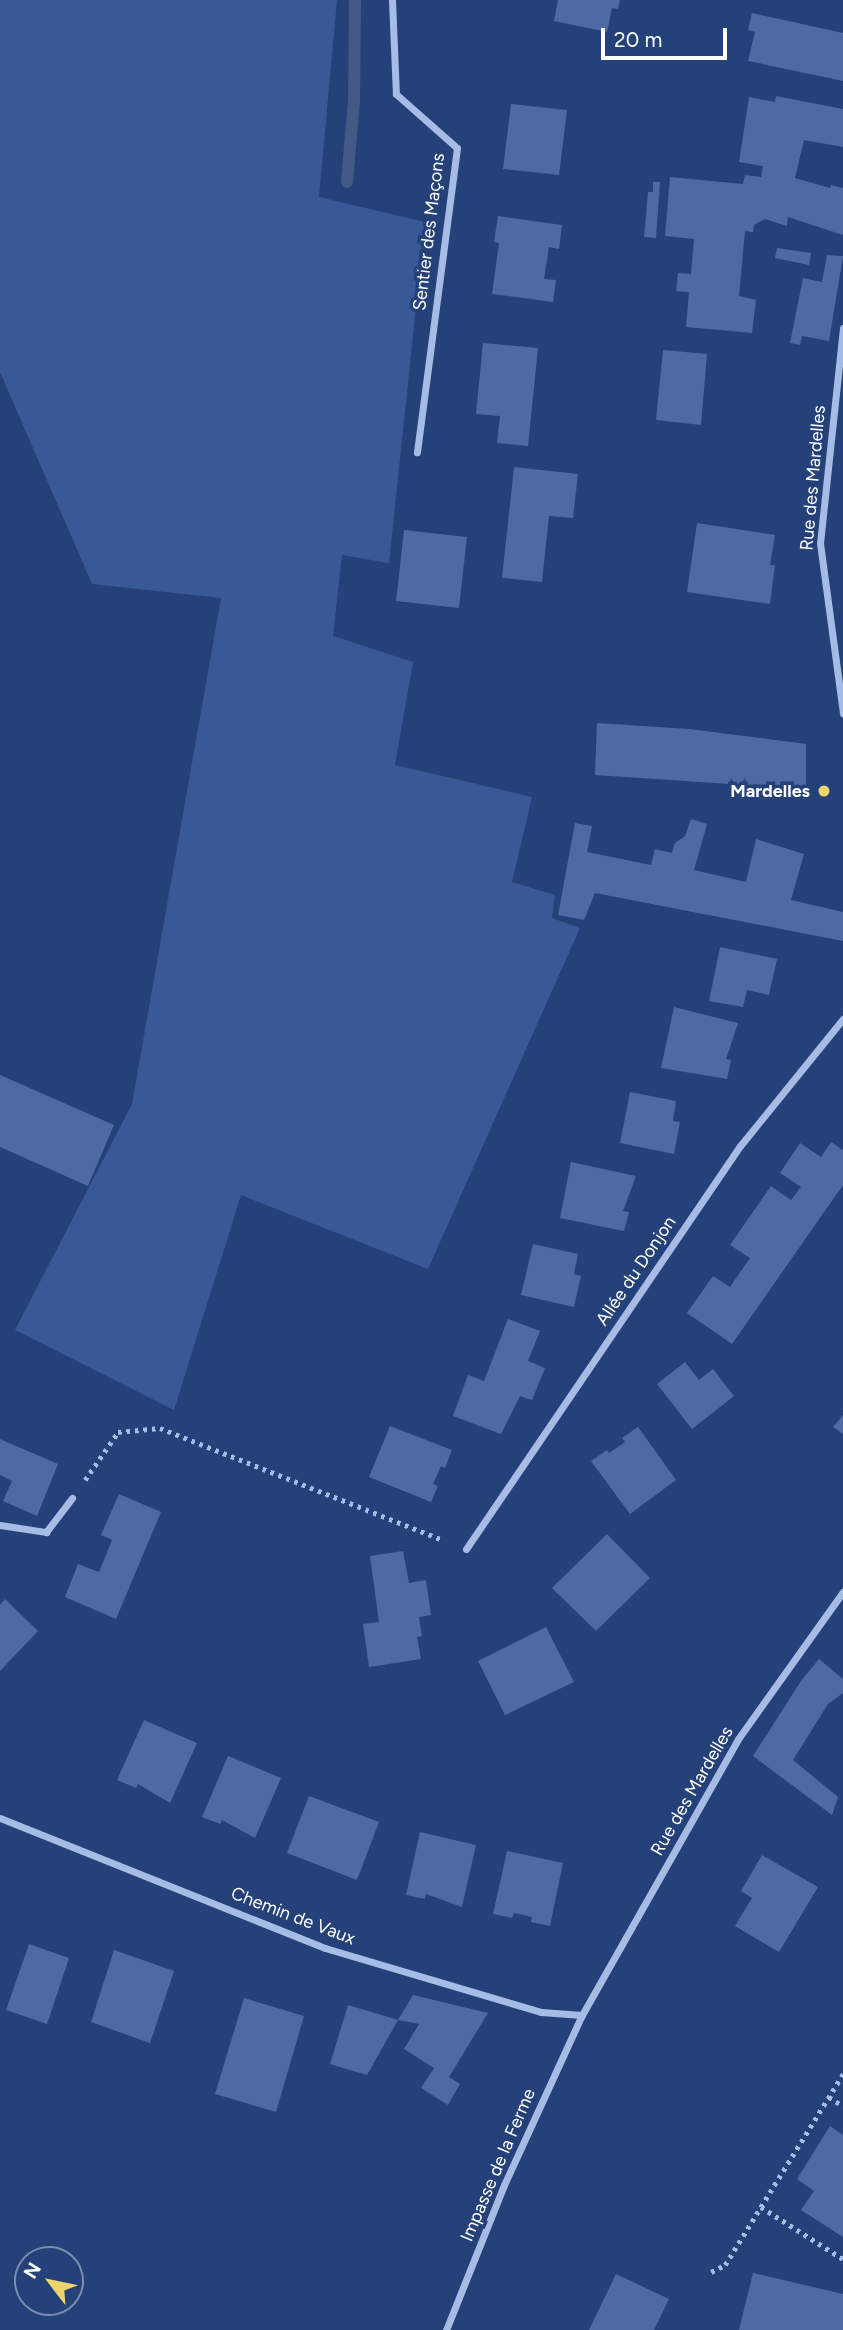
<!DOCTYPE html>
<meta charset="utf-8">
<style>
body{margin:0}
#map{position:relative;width:843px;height:2330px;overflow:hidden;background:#254179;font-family:Figtree,sans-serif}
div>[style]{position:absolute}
.green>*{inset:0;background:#385996}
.stream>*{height:12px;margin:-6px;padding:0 6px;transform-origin:6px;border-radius:6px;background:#445983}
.building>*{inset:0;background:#4d6aa3}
.path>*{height:4.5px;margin-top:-2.25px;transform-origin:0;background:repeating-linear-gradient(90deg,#a7bce4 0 3.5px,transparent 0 8.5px)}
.minor>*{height:7px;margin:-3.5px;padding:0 3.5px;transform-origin:3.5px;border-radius:3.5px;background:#a7bce4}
.dots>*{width:19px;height:19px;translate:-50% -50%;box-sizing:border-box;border:4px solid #254179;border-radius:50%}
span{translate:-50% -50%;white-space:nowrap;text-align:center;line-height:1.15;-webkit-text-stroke:7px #254179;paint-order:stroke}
.street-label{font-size:18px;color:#fff}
.poi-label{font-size:18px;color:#fff;font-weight:700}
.right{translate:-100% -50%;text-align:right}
.north{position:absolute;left:14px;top:2246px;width:70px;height:70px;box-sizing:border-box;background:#254179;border:2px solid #7c8daf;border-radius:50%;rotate:302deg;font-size:19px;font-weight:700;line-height:28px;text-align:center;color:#fff}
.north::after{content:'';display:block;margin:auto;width:24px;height:32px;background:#edd56c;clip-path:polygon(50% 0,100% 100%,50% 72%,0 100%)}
.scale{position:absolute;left:601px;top:28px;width:126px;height:32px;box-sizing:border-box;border:4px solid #fff;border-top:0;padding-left:9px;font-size:21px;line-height:24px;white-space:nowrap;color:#fff;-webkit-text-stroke:5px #254179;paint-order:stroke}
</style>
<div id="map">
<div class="green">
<div style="clip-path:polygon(0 0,337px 0,319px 197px,425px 222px,389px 563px,342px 555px,333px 636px,413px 662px,395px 765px,532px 797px,512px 882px,555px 895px,552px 918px,580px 928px,428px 1269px,241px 1195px,174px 1410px,15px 1330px,132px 1104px,221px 598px,92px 584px,0 372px)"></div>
</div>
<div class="stream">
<div style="left:347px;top:182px;width:82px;rotate:-85.1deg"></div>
<div style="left:354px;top:100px;width:100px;rotate:-89.4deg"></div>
</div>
<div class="building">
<div style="clip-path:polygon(558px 0,620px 0,618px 9px,612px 8px,607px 32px,554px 21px)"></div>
<div style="clip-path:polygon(752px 13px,843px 33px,843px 81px,748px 61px,755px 32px,748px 30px)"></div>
<div style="clip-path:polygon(776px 96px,843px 109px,843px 147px,804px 140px,795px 178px,830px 188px,831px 185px,843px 188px,843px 235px,788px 217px,787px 226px,765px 219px,754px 225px,753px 232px,745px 231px,739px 296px,756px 300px,752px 333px,686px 327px,689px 292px,676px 291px,678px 273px,691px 274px,694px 239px,665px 236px,670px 177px,743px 184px,745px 175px,761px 177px,763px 166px,739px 162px,749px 97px,775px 102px)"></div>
<div style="clip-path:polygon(511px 104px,567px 110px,559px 175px,503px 169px)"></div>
<div style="clip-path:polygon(653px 182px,660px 182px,656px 238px,644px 237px,648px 192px,653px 192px)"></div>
<div style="clip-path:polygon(498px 216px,562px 225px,559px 249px,549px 247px,544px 279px,556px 280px,553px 302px,492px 294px,499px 243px,494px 242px)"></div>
<div style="clip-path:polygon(777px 248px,811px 253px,809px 265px,775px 258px)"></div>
<div style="clip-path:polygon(827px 255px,843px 256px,829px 341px,802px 336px,800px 345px,790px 343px,803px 278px,822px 282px)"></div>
<div style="clip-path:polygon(483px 343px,538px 348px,528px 446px,497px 443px,500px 416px,476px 414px)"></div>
<div style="clip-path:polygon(663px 350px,707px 354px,701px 425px,656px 420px)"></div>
<div style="clip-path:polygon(514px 467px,578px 474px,573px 518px,549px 516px,542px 582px,502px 578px)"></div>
<div style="clip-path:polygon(697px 523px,775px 535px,770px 565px,775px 565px,770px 604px,687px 592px)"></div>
<div style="clip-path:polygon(404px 530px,467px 537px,459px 608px,396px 601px)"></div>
<div style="clip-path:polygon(597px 723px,689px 729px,806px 744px,806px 789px,595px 775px)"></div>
<div style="clip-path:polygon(691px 819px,707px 824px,694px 870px,746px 882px,756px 839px,804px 854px,791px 900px,843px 912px,843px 941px,595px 893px,584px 920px,558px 915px,575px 823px,592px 826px,587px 852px,651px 865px,655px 849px,672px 853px,675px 843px,685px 836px)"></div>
<div style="clip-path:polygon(720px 947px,777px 959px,769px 995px,747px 990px,743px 1007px,709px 1001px)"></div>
<div style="clip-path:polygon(674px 1007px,738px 1023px,726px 1059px,731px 1060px,727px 1079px,661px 1068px)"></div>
<div style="clip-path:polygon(0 1075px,114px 1125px,88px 1186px,0 1147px)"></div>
<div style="clip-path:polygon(630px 1092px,676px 1101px,673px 1121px,680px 1122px,674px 1154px,620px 1143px)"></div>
<div style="clip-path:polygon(831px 1142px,843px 1150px,843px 1185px,732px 1344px,687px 1313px,713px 1276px,730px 1287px,750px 1258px,730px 1245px,771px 1186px,791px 1200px,801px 1187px,780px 1173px,800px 1143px,821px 1157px)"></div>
<div style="clip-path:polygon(571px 1162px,636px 1176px,623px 1211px,629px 1212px,624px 1231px,560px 1218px)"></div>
<div style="clip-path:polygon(533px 1244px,578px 1254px,574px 1274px,581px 1276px,574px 1307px,521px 1295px)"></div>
<div style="clip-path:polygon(508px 1319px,540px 1331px,528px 1361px,545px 1368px,532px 1400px,520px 1396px,501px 1434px,453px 1416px,468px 1375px,484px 1381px)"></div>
<div style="clip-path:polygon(685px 1362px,699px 1380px,713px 1369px,734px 1396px,692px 1429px,657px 1384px)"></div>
<div style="clip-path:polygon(843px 1415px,843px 1434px,833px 1427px)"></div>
<div style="clip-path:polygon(390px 1426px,452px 1450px,445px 1468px,441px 1466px,433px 1484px,438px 1486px,431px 1502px,369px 1477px)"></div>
<div style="clip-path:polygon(638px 1427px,676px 1480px,630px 1514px,591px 1461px,607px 1450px,609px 1453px,625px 1442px,622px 1438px)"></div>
<div style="clip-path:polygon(0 1439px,58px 1464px,37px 1516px,3px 1501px,12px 1481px,0 1475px)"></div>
<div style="clip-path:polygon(119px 1494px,161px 1512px,116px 1619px,65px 1597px,78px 1564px,99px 1572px,112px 1540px,101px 1535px)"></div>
<div style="clip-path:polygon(607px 1534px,650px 1578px,596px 1631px,552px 1588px)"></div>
<div style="clip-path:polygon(403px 1551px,409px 1583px,426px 1580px,431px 1615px,419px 1617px,422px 1636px,417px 1637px,421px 1659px,369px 1667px,363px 1624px,379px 1622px,370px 1556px)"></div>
<div style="clip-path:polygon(5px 1599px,38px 1631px,0 1671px,0 1605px)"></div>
<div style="clip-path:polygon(546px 1627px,574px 1682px,505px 1715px,478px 1661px)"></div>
<div style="clip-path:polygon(819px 1659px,843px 1679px,843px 1693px,828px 1704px,793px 1760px,838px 1797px,832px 1815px,753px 1756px,801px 1681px)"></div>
<div style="clip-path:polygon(144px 1720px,197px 1743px,170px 1803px,138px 1784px,136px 1788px,117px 1780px)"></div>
<div style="clip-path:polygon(228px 1756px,281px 1778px,255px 1838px,222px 1820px,220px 1824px,202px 1817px)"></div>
<div style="clip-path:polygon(309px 1796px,379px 1822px,357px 1880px,287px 1853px)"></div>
<div style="clip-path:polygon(420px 1832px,476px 1845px,462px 1907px,426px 1894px,425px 1899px,406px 1895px)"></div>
<div style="clip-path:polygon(507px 1851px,563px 1863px,550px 1926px,531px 1922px,532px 1917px,514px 1913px,512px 1918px,493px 1914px)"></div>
<div style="clip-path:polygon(762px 1855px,818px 1887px,779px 1952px,735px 1926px,752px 1898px,741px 1891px)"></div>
<div style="clip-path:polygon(29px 1944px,69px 1958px,47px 2024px,6px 2010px)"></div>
<div style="clip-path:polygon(114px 1950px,174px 1971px,150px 2043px,91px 2022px)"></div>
<div style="clip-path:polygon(413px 1995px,488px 2013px,449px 2077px,460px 2084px,448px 2105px,421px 2088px,434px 2068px,404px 2049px,419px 2024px,398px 2020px)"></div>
<div style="clip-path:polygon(244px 1998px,304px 2016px,276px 2112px,215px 2094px)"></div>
<div style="clip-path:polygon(348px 2005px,398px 2020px,367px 2075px,330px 2064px)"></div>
<div style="clip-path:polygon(830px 2126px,843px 2135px,843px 2237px,801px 2210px,814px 2191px,797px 2179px)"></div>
<div style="clip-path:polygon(753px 2273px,843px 2294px,843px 2330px,739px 2330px)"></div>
<div style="clip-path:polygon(616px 2274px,669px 2299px,654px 2330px,589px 2330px)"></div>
</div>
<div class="path">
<div style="left:85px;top:1480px;width:58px;rotate:-55.5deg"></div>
<div style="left:118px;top:1432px;width:42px;rotate:-5.4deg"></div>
<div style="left:160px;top:1428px;width:304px;rotate:21.6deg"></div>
<div style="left:829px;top:2097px;width:17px;rotate:33deg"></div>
<div style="left:761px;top:2207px;width:97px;rotate:32.4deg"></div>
<div style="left:711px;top:2272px;width:16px;rotate:-27deg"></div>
<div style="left:725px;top:2265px;width:225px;rotate:-58.3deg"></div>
</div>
<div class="minor">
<div style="left:392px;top:0;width:94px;rotate:87.6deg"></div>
<div style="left:396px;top:94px;width:81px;rotate:41.5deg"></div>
<div style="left:457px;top:148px;width:307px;rotate:97.5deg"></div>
<div style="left:843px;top:328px;width:216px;rotate:96.1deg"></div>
<div style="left:820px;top:543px;width:172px;rotate:82.3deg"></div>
<div style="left:0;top:1525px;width:47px;rotate:8.7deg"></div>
<div style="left:46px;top:1532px;width:43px;rotate:-52.6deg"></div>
<div style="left:466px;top:1549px;width:487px;rotate:-55.8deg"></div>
<div style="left:740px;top:1146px;width:164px;rotate:-51deg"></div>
<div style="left:0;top:1818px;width:350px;rotate:21.8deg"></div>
<div style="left:325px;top:1948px;width:225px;rotate:16.5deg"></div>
<div style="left:541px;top:2012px;width:41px;rotate:4.2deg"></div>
<div style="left:446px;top:2330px;width:156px;rotate:-68.2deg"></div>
<div style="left:504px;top:2185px;width:187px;rotate:-65.4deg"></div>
<div style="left:582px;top:2015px;width:317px;rotate:-60.5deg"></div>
<div style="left:738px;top:1739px;width:181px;rotate:-54.5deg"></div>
</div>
<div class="dots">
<div style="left:824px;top:791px;background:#edd56c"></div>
</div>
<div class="street-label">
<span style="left:429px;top:232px;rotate:-83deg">Sentier des Maçons</span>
<span style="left:813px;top:478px;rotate:-85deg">Rue des Mardelles</span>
<span style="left:636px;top:1271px;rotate:-56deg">Allée du Donjon</span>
<span style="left:692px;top:1791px;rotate:-60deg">Rue des Mardelles</span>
<span style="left:293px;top:1916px;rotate:21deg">Chemin de Vaux</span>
<span style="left:498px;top:2165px;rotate:-67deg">Impasse de la Ferme</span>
</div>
<div class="poi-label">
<span class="right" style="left:810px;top:791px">Mardelles</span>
</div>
<div class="north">N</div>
<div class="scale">20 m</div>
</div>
